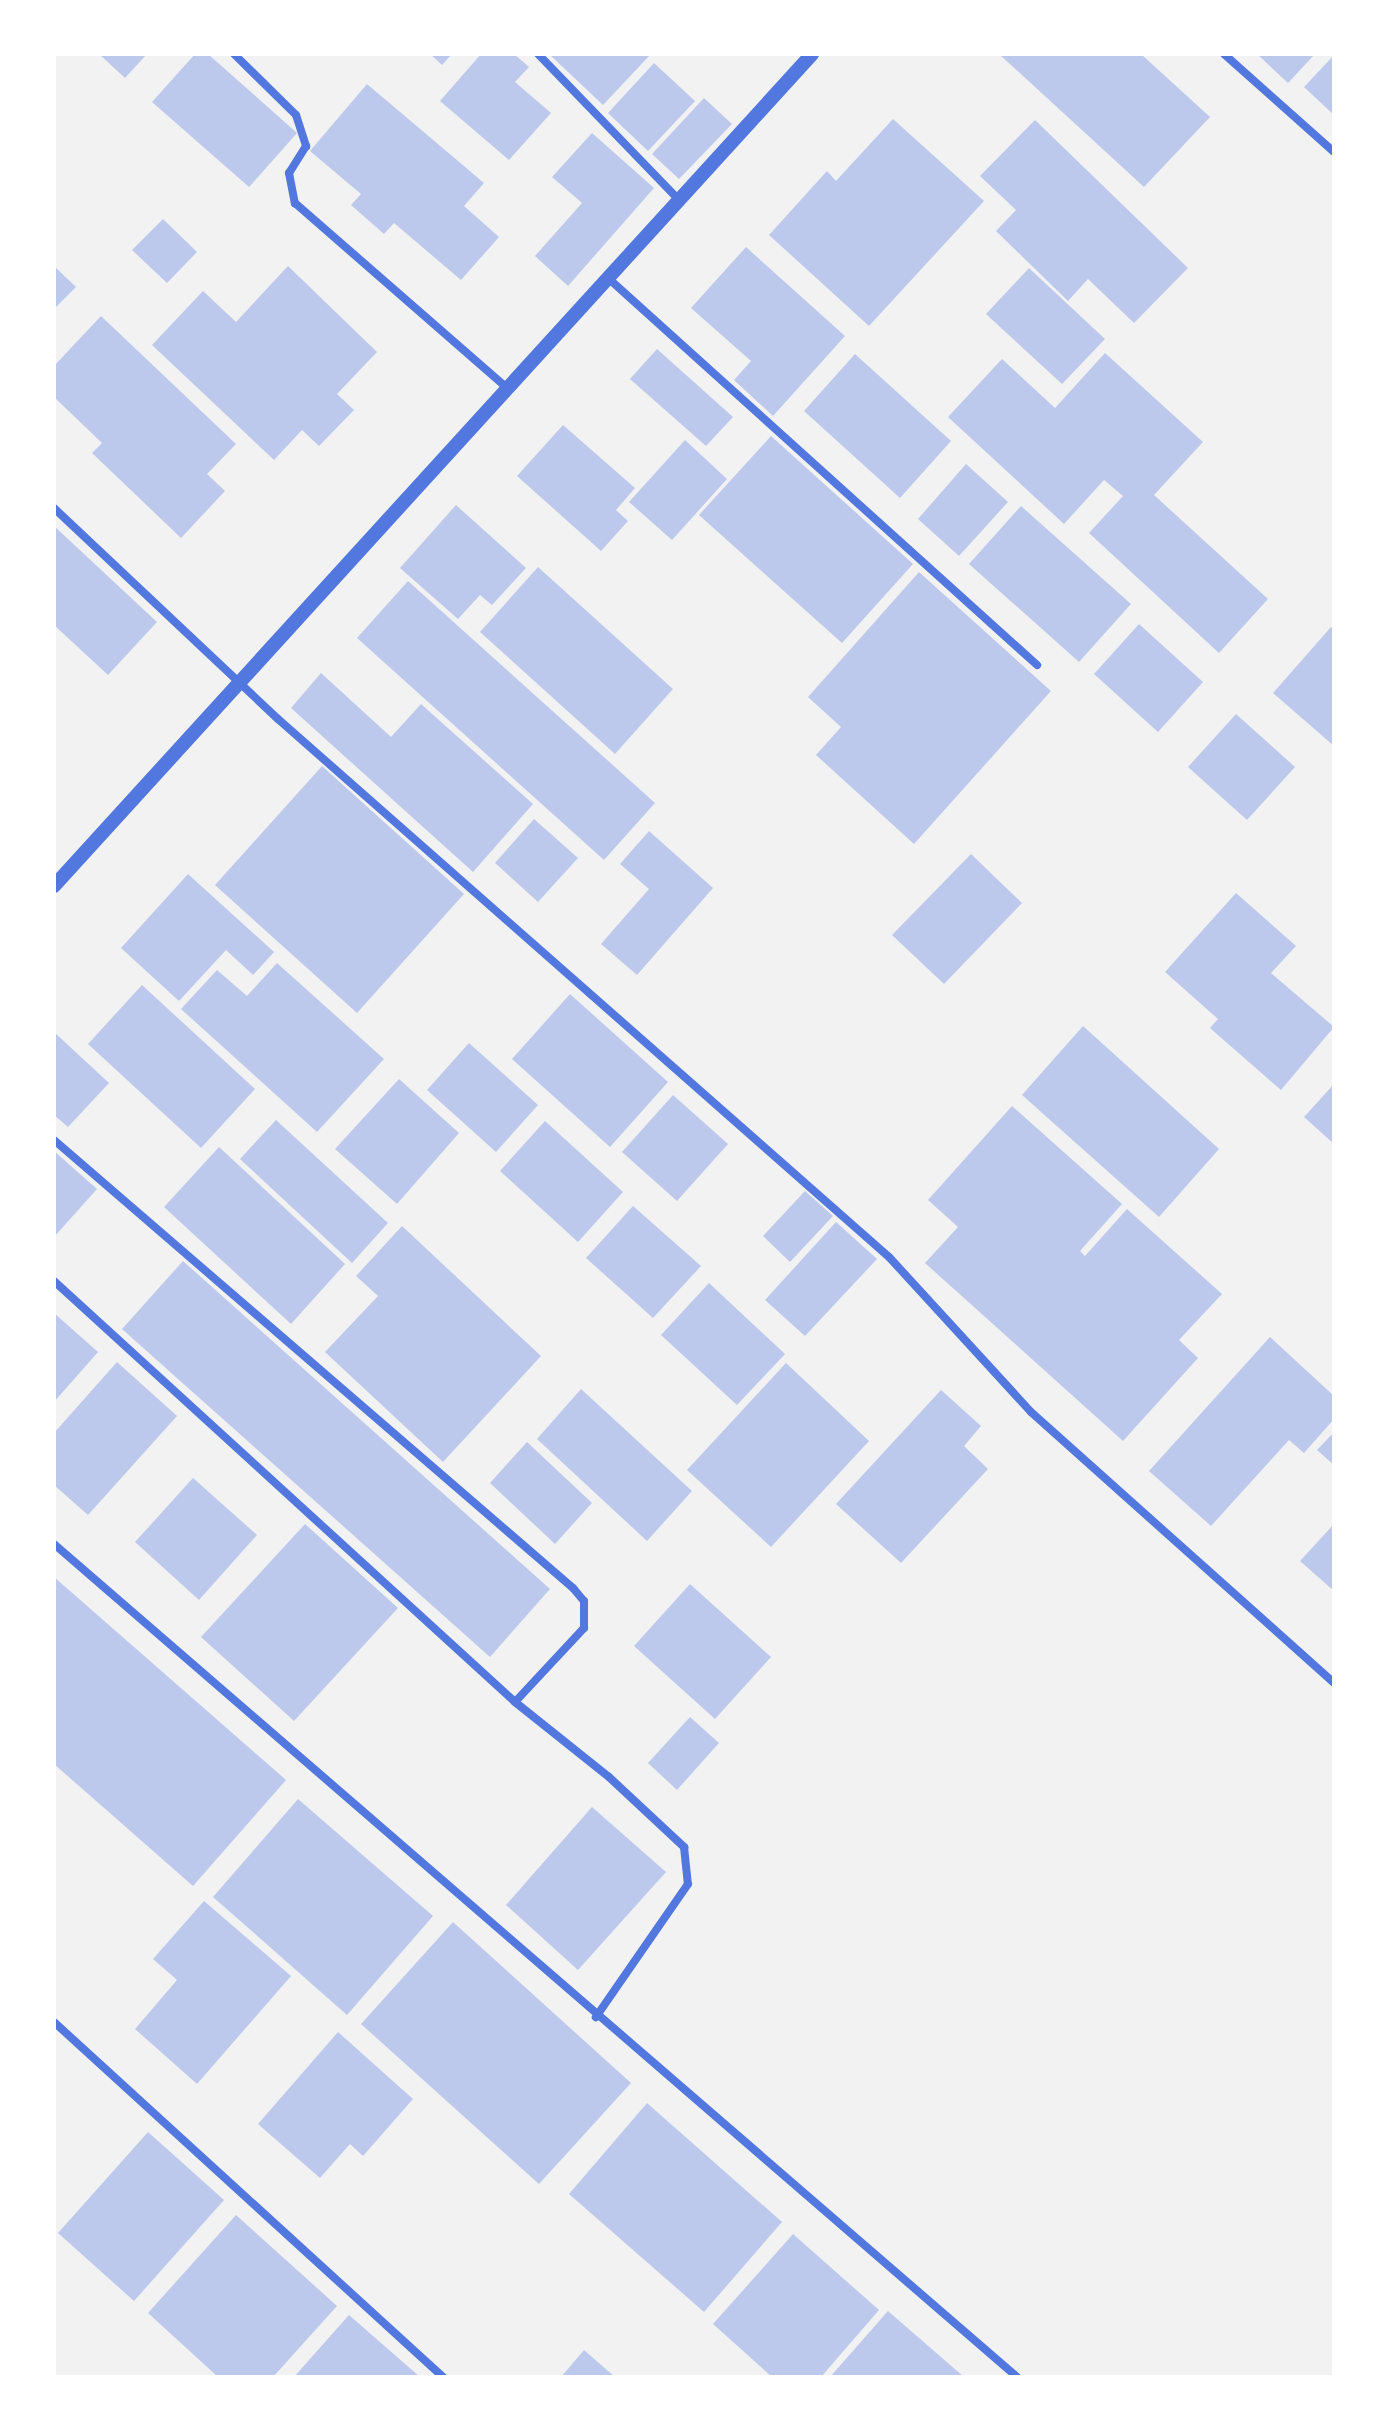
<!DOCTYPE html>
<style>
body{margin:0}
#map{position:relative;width:1388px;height:2431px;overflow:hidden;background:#f2f2f2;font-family:"DM Sans",sans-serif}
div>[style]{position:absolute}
.building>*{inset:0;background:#bdc9ec}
.minor>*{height:8px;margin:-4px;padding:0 4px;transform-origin:4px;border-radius:4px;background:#5277de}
.tertiary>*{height:14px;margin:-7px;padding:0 7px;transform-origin:7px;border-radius:7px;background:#5277de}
span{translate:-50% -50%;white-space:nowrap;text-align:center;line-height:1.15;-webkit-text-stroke:8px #fff;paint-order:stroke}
.frame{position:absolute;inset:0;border:56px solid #fff;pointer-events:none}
</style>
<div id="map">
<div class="building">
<div style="clip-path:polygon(99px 54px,147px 54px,125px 78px)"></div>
<div style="clip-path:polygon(195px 54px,208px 54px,297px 133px,249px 187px,152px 102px)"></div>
<div style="clip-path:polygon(430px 54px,452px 54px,442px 65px)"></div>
<div style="clip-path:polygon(481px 54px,514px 54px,529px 67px,515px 82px,551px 113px,509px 160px,440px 101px)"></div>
<div style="clip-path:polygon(549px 54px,651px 54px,603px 105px)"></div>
<div style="clip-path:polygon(999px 54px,1141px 54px,1210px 117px,1144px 187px)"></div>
<div style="clip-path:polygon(1257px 54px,1315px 54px,1288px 83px)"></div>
<div style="clip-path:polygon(1334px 55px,1334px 115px,1304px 87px)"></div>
<div style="clip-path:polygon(654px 63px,695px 101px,648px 151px,608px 113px)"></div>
<div style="clip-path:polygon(367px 84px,484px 183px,464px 206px,499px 237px,461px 280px,394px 223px,384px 234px,351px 205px,361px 194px,310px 151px)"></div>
<div style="clip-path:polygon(704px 98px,732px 124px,679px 179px,652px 154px)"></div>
<div style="clip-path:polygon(893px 119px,984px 201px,869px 326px,769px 235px,827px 171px,836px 181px)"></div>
<div style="clip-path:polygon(1035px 120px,1188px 268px,1134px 323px,1088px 279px,1068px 301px,996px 231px,1016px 210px,980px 176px)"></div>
<div style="clip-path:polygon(592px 133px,654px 188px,568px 286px,535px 256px,582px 203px,552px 177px)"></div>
<div style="clip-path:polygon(163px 219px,197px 252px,167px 283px,132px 250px)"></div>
<div style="clip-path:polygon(746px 247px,845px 336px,773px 416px,734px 380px,751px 361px,691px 308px)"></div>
<div style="clip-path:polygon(54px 266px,76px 287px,54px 309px)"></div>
<div style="clip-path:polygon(288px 266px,377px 352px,337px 394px,354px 410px,319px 446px,302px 430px,274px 460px,152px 345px,203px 291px,236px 322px)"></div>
<div style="clip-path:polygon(1029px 268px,1105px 339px,1062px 384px,986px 314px)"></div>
<div style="clip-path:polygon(101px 316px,236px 444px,207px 474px,225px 491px,181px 538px,92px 453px,102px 443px,54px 397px,54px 366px)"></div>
<div style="clip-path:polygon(657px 349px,733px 417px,706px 446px,630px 379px)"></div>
<div style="clip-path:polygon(1105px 353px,1203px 442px,1154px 495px,1268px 599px,1219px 653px,1089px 533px,1123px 496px,1104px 480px,1064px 524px,948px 417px,1002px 359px,1055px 408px)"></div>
<div style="clip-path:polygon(855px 354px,951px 441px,900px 498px,804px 411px)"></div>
<div style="clip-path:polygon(563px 425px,635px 488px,616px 510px,628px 521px,601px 551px,517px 476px)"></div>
<div style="clip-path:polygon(771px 436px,913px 564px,842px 643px,699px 515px)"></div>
<div style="clip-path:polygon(685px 440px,727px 479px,672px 540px,629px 502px)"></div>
<div style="clip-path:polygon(966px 464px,1008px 502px,959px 556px,918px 519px)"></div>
<div style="clip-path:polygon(456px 505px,526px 568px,492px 605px,480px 595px,458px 619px,400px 568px)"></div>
<div style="clip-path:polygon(1021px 506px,1131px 604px,1079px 662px,969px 564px)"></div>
<div style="clip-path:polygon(54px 526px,157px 622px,108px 675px,54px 625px)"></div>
<div style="clip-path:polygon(538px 567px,673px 689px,615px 754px,480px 632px)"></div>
<div style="clip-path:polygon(919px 572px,1051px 691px,914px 844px,816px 755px,841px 727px,808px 697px)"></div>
<div style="clip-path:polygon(408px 581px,655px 803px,604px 860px,357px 638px)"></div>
<div style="clip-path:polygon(1139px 624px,1203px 682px,1158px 732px,1094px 674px)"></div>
<div style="clip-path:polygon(1331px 627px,1334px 630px,1334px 746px,1273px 693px)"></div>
<div style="clip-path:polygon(321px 673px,391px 737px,421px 704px,533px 804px,473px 872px,291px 708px)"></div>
<div style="clip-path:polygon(1236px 714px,1295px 767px,1247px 820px,1188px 767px)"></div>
<div style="clip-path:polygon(322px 766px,464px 894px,357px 1013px,215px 885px)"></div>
<div style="clip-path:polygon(534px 819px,578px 858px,538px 902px,495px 863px)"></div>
<div style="clip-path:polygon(649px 831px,713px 888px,637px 975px,601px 944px,649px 889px,620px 864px)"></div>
<div style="clip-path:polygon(971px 854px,1022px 903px,944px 984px,892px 935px)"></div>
<div style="clip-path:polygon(188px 874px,274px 952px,253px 975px,226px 950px,179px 1001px,121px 948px)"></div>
<div style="clip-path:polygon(1236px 893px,1296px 946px,1271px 973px,1334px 1027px,1281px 1090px,1210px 1028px,1218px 1019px,1165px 972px)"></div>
<div style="clip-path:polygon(277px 963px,384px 1059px,317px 1132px,181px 1009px,217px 970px,247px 996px)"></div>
<div style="clip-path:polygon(142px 985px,255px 1089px,201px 1148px,88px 1044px)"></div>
<div style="clip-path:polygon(570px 994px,668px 1082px,610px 1147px,512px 1059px)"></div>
<div style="clip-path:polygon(1083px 1026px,1219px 1149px,1159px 1217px,1022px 1095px)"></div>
<div style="clip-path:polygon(54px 1032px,109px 1083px,68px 1127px,54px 1115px)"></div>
<div style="clip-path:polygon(469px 1043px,538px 1105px,496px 1152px,427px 1090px)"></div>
<div style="clip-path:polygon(399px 1079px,459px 1133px,397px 1204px,335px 1149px)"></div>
<div style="clip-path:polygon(1334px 1084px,1334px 1144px,1304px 1117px)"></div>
<div style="clip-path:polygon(673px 1095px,728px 1144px,677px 1201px,622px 1152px)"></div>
<div style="clip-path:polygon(1012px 1106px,1122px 1204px,1080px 1251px,1085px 1256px,1127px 1209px,1222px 1294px,1179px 1340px,1198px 1358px,1123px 1441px,925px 1263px,958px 1227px,928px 1200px)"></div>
<div style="clip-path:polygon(276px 1120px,388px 1223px,352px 1263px,240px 1159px)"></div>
<div style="clip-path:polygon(545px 1121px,623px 1192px,578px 1242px,500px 1171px)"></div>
<div style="clip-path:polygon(219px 1147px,345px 1264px,291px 1324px,164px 1207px)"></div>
<div style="clip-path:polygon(54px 1151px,97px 1189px,54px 1237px)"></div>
<div style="clip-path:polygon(805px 1191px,833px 1216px,790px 1262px,763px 1236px)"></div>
<div style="clip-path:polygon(633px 1206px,701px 1266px,653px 1318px,586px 1258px)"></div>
<div style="clip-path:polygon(836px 1222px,877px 1259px,805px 1336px,765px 1300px)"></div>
<div style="clip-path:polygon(402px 1226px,541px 1356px,443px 1462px,325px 1352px,378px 1296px,356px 1276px)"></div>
<div style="clip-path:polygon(183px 1261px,550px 1589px,490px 1657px,122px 1329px)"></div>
<div style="clip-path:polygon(709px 1283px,785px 1354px,737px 1405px,661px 1335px)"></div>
<div style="clip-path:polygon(54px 1313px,98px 1352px,54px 1402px)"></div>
<div style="clip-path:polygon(1270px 1337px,1334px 1396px,1334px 1419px,1304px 1453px,1289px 1440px,1211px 1526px,1149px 1471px)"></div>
<div style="clip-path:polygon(117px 1362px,177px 1416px,88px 1515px,54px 1485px,54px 1433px)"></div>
<div style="clip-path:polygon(786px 1363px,869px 1441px,771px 1547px,687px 1470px)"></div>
<div style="clip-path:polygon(581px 1389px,692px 1491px,647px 1541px,537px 1439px)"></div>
<div style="clip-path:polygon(941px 1390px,981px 1426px,964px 1446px,988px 1469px,901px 1563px,836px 1504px)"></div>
<div style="clip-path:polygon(1334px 1432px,1334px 1465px,1317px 1450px)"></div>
<div style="clip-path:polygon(527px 1442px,592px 1503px,555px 1544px,490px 1483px)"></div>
<div style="clip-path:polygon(193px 1478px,257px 1535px,199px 1600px,135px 1542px)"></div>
<div style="clip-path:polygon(305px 1524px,398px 1608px,294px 1721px,201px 1637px)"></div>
<div style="clip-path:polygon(1334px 1524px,1334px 1591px,1300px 1561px)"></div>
<div style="clip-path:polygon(54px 1577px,286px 1780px,193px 1886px,54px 1764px)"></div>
<div style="clip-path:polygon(690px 1584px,771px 1657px,715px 1719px,634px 1646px)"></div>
<div style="clip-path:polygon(690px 1717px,719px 1743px,677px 1790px,648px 1763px)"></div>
<div style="clip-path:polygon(298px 1799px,433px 1916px,347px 2015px,213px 1897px)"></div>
<div style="clip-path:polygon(592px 1807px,666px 1872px,578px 1970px,506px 1905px)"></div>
<div style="clip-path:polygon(204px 1901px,291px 1976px,197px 2084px,135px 2029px,177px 1980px,153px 1959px)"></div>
<div style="clip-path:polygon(453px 1922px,631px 2083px,539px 2184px,361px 2024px)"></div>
<div style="clip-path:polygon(338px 2032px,413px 2099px,363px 2156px,350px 2144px,320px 2178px,258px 2124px)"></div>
<div style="clip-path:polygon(647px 2103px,782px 2222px,704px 2312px,569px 2194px)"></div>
<div style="clip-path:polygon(148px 2132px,224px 2200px,134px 2301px,58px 2233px)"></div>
<div style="clip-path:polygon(236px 2215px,337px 2306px,273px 2377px,218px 2377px,148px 2313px)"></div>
<div style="clip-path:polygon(793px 2234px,879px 2310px,821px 2377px,772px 2377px,713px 2324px)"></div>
<div style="clip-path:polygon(888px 2311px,964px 2377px,830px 2377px)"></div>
<div style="clip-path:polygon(349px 2315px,420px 2377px,294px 2377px)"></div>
<div style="clip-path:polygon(584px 2350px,615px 2377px,561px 2377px)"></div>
</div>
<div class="minor">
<div style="left:234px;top:54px;width:87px;rotate:44.5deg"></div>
<div style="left:296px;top:115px;width:33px;rotate:72deg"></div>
<div style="left:306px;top:146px;width:32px;rotate:122deg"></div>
<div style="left:289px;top:173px;width:31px;rotate:79deg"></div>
<div style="left:295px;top:203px;width:283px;rotate:41.1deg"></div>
<div style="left:538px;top:54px;width:203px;rotate:46deg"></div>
<div style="left:1224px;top:54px;width:147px;rotate:41.7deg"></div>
<div style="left:608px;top:278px;width:578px;rotate:42.05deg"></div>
<div style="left:54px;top:508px;width:308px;rotate:43.3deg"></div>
<div style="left:278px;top:719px;width:814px;rotate:41.36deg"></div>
<div style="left:889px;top:1257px;width:210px;rotate:47.5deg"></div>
<div style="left:1031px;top:1412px;width:407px;rotate:41.8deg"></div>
<div style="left:54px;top:1140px;width:686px;rotate:40.8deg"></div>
<div style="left:573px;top:1588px;width:17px;rotate:50deg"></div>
<div style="left:584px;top:1601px;width:27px;rotate:90deg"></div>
<div style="left:584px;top:1628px;width:101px;rotate:133deg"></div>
<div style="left:54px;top:1281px;width:624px;rotate:42.4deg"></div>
<div style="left:515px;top:1702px;width:120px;rotate:38.6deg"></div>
<div style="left:609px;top:1777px;width:103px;rotate:43deg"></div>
<div style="left:684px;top:1847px;width:37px;rotate:84deg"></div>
<div style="left:688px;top:1884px;width:162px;rotate:124.7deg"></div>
<div style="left:54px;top:1544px;width:1273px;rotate:40.86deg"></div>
<div style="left:54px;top:2022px;width:527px;rotate:42.38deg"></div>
</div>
<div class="tertiary">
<div style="left:54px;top:886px;width:1126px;rotate:-47.66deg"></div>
</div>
<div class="frame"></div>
</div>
